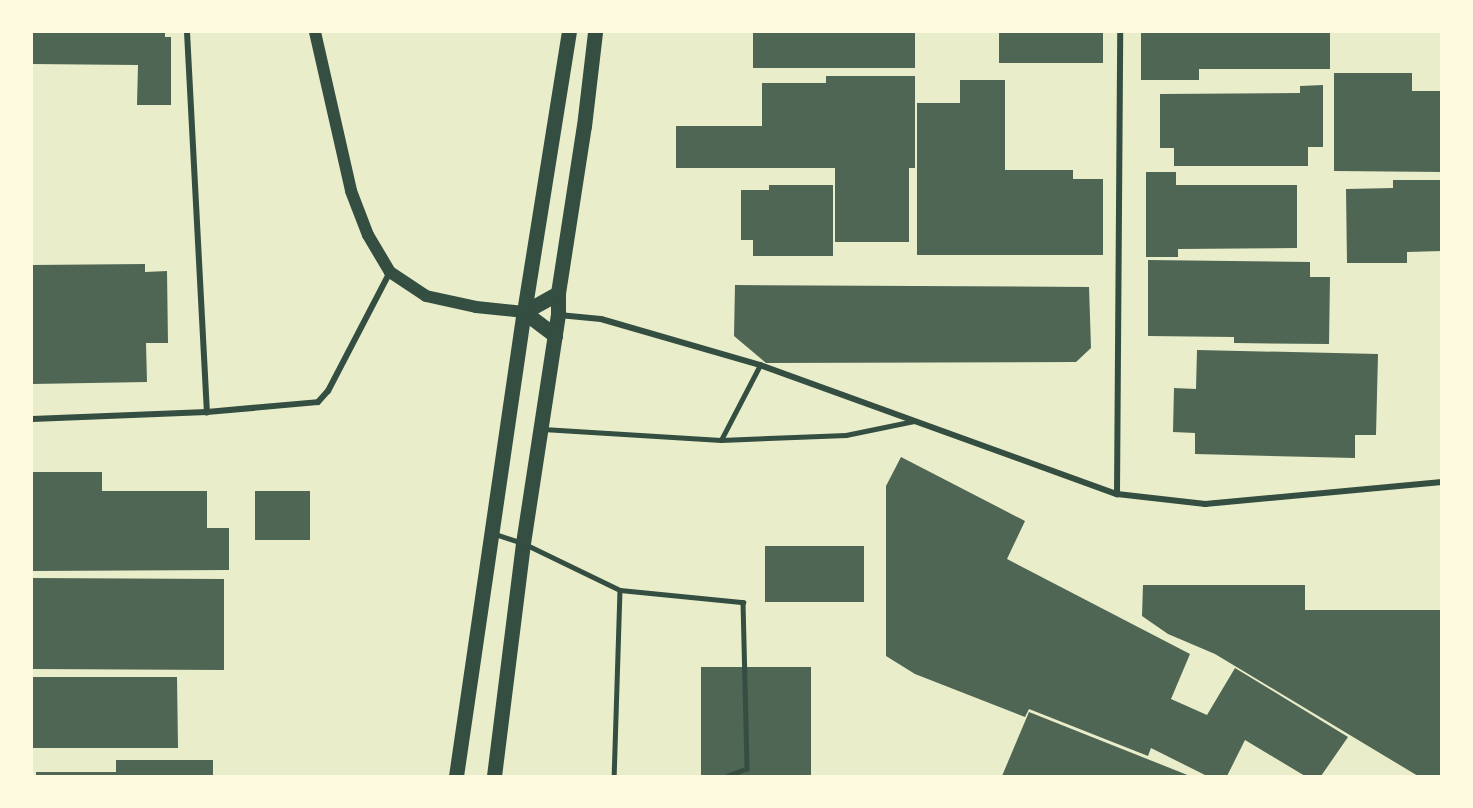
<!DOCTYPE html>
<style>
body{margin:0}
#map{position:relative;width:1473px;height:808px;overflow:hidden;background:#e9edc9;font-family:"Open Sans",sans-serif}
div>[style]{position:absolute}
.building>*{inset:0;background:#4f6655}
.service>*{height:4.5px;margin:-2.25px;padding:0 2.25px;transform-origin:2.25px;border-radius:2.25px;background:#344e41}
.minor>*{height:6px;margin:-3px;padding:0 3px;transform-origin:3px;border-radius:3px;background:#344e41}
.secondary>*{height:12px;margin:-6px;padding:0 6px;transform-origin:6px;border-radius:6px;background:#344e41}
.primary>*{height:15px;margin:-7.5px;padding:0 7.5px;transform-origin:7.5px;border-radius:7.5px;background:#344e41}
span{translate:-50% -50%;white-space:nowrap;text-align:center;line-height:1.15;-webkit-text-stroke:6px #fefae0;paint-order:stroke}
.frame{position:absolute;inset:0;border:33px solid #fefae0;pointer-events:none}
</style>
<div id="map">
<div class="building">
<div style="clip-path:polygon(32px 32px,165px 32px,165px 37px,171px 37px,171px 105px,137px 105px,138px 65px,32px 64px)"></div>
<div style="clip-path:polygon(753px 32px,915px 32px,915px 68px,753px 68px)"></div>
<div style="clip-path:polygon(999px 32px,1103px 32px,1103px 63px,999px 63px)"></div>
<div style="clip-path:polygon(1141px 32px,1330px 32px,1330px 69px,1199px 69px,1199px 80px,1141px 80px)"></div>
<div style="clip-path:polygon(1334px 73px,1412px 73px,1412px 91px,1442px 91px,1442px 172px,1334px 171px)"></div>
<div style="clip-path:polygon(826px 76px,915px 76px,915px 168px,909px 168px,909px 242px,835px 242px,835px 168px,676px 168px,676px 126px,762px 126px,762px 83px,826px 83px)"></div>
<div style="clip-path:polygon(960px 80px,1005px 80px,1005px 170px,1073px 170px,1073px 179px,1103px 179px,1103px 255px,917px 255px,917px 103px,960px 103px)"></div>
<div style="clip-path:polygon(1323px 85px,1323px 147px,1308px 147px,1308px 166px,1174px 166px,1174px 148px,1160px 148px,1160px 94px,1300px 93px,1300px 86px)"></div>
<div style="clip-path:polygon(1146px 172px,1176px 172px,1176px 185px,1297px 185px,1297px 248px,1178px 249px,1178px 257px,1146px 257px)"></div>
<div style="clip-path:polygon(1393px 180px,1442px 180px,1442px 251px,1407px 252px,1407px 263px,1347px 263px,1346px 189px,1393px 188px)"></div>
<div style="clip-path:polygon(769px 185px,833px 185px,833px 256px,753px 256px,753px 240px,741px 240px,741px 190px,769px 190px)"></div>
<div style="clip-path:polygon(1148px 260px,1310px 262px,1310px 277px,1330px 277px,1329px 344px,1234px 343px,1234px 337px,1148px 336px)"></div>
<div style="clip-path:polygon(145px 264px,145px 272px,167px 271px,168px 343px,146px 343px,147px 382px,32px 384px,32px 265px)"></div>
<div style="clip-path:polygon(735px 285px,1089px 287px,1091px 348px,1076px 362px,766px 363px,734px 336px)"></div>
<div style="clip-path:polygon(1197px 350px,1378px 354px,1376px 435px,1355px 435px,1355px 458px,1195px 454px,1195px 433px,1173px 432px,1174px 388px,1196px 389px)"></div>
<div style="clip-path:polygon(901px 457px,1025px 521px,1007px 559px,1190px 654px,1171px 699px,1207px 715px,1235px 668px,1348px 737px,1321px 776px,1305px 776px,1245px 740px,1227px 776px,1207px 776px,1151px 748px,1148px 756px,1029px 709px,1025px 717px,915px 674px,886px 656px,886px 486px)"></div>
<div style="clip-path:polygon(32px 472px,102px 472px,102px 491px,207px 491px,207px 528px,229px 528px,229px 570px,32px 571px)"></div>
<div style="clip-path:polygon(255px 491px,310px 491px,310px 540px,255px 540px)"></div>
<div style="clip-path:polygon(765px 546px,864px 546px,864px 602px,765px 602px)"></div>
<div style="clip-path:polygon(32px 578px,224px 579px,224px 670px,32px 669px)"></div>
<div style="clip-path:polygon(1143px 585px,1305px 585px,1305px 610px,1442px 610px,1442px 776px,1418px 776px,1215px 654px,1168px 634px,1142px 616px)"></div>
<div style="clip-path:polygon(701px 667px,811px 667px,811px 776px,701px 776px)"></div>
<div style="clip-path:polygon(32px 677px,177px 677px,178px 748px,32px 748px)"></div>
<div style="clip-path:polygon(1029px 712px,1190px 776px,1002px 776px)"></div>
<div style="clip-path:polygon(116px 760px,213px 760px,213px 776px,36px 776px,36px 772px,116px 772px)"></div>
</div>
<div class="service">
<div style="left:543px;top:429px;width:178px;rotate:3.5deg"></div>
<div style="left:721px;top:440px;width:125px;rotate:-2.3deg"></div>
<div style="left:846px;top:435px;width:69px;rotate:-11.6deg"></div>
<div style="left:721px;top:440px;width:85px;rotate:-62.5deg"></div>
<div style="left:495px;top:534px;width:29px;rotate:18deg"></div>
<div style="left:523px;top:543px;width:108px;rotate:25.9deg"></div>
<div style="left:620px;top:590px;width:186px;rotate:91.8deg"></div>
<div style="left:620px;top:590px;width:124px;rotate:5.6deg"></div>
<div style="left:743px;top:602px;width:167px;rotate:88.6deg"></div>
<div style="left:747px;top:769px;width:20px;rotate:160deg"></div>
</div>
<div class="minor">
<div style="left:187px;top:32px;width:381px;rotate:87deg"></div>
<div style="left:559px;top:315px;width:42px;rotate:5.4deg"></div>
<div style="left:601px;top:319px;width:166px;rotate:16.1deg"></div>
<div style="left:760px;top:365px;width:380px;rotate:19.9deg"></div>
<div style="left:1117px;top:494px;width:89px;rotate:6.5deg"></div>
<div style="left:1205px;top:504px;width:238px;rotate:-5.3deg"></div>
<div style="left:32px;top:419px;width:175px;rotate:-2.3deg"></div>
<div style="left:207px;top:412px;width:111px;rotate:-5.1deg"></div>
<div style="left:318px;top:402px;width:15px;rotate:-48deg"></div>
<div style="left:328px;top:391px;width:134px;rotate:-62.5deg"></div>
<div style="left:1117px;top:494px;width:462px;rotate:-89.6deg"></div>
</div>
<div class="secondary">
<div style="left:315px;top:32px;width:163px;rotate:77.2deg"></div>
<div style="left:351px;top:191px;width:47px;rotate:68.9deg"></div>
<div style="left:368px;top:235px;width:43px;rotate:59.3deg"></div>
<div style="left:390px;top:272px;width:43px;rotate:33.7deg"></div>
<div style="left:426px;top:296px;width:51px;rotate:12.4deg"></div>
<div style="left:476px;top:307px;width:48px;rotate:5.9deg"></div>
</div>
<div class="primary">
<div style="left:524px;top:312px;width:39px;rotate:-29deg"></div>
<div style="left:524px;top:312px;width:39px;rotate:37deg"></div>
<div style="left:456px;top:776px;width:469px;rotate:-81.7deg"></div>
<div style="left:524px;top:312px;width:284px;rotate:-80.9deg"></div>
<div style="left:494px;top:776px;width:235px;rotate:-82.9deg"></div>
<div style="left:523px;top:543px;width:231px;rotate:-81.3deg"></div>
<div style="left:558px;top:315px;width:22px;rotate:-90deg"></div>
<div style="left:558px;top:293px;width:169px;rotate:-81.2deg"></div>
<div style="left:584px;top:126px;width:95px;rotate:-83.3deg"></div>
</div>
<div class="frame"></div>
</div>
